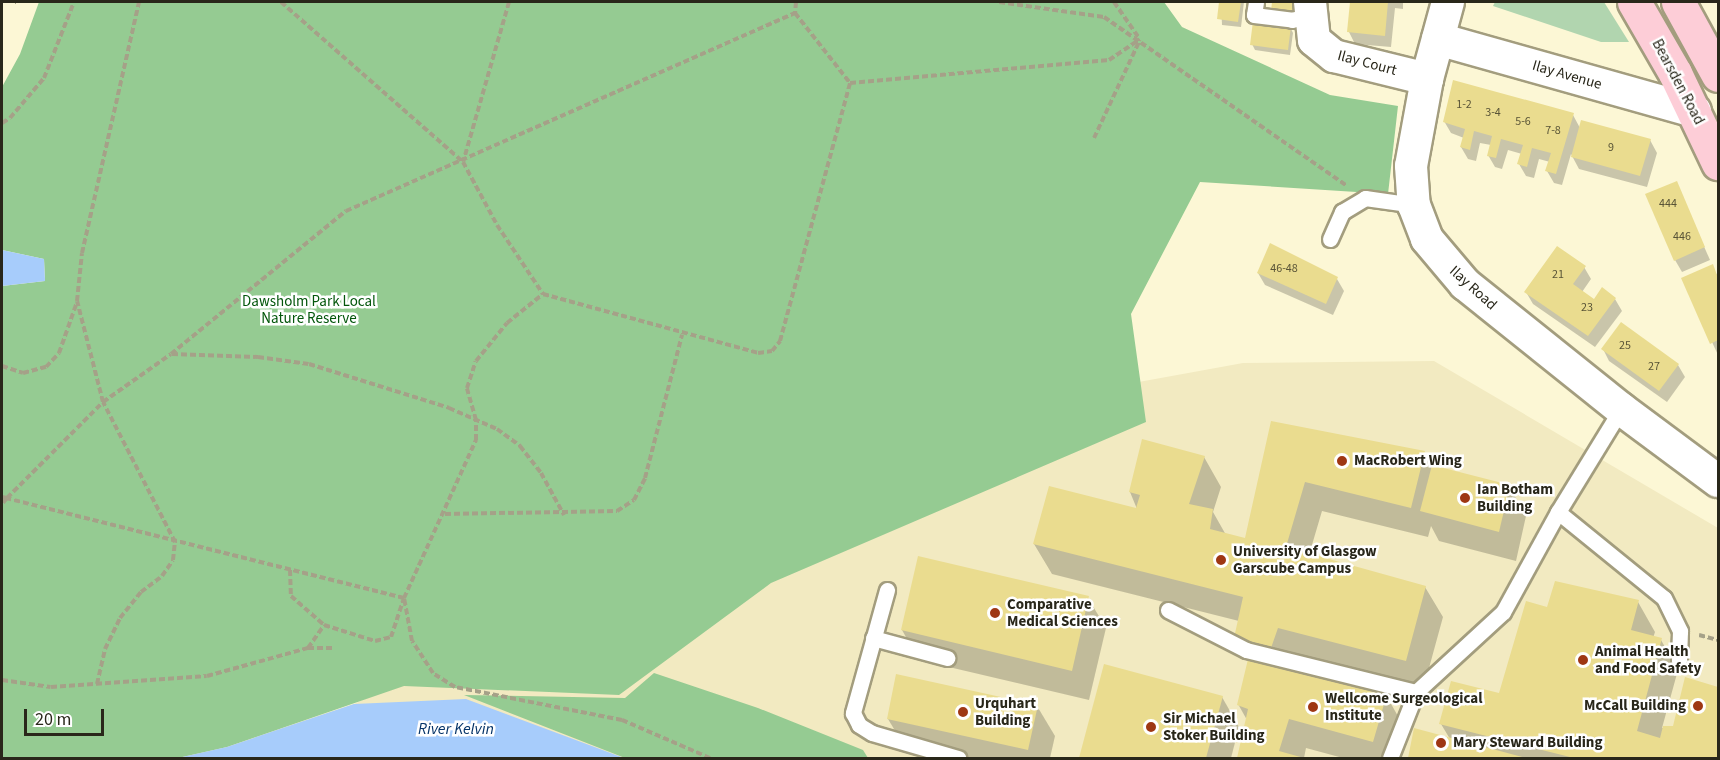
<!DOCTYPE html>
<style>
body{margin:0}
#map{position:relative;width:1720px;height:760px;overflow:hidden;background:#fcf7d5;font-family:"Source Sans 3",sans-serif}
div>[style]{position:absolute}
.built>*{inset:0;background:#f2eac1}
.green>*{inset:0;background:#b1d5af}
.forest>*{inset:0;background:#95cb92}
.water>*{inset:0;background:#a7ccfb}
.shadow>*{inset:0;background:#0003}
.building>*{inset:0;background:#eadc8f}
.path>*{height:4px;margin-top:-2px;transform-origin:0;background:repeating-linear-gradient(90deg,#a5a188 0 6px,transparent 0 9px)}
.roads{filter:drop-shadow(2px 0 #a39d7e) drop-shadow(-2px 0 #a39d7e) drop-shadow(0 2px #a39d7e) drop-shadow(0 -2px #a39d7e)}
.service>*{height:15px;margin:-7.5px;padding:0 7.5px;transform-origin:7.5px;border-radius:7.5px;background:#fff}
.minor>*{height:32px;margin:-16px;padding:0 16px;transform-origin:16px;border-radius:16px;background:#fff}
.primary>*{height:33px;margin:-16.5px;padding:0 16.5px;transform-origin:16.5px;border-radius:16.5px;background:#fdcdd7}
.dots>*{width:16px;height:16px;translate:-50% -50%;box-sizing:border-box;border:3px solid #fff;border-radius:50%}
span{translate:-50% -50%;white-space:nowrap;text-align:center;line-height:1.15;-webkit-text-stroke:5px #fff;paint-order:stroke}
.number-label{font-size:12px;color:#595437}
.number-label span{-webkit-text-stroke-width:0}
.street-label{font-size:15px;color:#29271a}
.park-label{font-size:15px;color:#03560b}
.poi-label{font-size:15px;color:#29271a;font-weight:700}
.left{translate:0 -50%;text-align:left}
.right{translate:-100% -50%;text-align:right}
.water-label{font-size:16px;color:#063468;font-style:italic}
.frame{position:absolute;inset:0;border:3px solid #29271a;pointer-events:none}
.scale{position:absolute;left:24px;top:709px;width:80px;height:27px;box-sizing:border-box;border:3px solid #29271a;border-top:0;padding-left:8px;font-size:18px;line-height:21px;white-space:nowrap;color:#29271a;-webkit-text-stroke:4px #fff;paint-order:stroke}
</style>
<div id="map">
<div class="built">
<div style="clip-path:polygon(1434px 361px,1718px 528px,1718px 758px,176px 758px,238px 743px,354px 704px,1018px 404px,1243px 363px)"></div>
</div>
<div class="green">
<div style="clip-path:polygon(1495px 2px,1604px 2px,1629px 42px,1601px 42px,1493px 6px)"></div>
</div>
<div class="forest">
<div style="clip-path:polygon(39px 2px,1164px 2px,1182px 27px,1330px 95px,1398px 106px,1388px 194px,1200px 182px,1131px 314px,1146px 422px,771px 583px,619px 695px,404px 686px,227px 747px,178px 758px,2px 758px,2px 286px,45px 281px,44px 259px,2px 250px,2px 87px,20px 54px)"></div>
<div style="clip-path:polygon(654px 673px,758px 708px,863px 750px,868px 758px,625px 758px,464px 695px,625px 698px)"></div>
</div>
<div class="water">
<div style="clip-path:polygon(2px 250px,44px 259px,45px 281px,2px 286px)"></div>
<div style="clip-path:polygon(466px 699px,624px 758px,178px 758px,227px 747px,354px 704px)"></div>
</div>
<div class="shadow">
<div style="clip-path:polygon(1221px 2px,1244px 2px,1241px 27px,1222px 25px)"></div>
<div style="clip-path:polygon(1274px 2px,1297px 2px,1295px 19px,1273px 11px)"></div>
<div style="clip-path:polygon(1351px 2px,1403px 2px,1403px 9px,1395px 8px,1391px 47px,1355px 44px,1349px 32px)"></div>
<div style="clip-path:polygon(1290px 27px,1293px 33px,1290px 55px,1255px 50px,1252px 44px)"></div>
<div style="clip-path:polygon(1573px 115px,1580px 128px,1650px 140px,1657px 153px,1647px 187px,1579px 169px,1571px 154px,1562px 185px,1554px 183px,1547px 171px,1550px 162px,1539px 159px,1534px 178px,1526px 176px,1519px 164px,1522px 154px,1508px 150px,1502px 169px,1495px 167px,1488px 155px,1491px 145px,1480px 143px,1476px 161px,1468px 159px,1461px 147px,1464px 138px,1451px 133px,1444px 121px)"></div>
<div style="clip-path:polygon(1676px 183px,1710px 260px,1682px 272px,1675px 260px)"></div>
<div style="clip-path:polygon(1270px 245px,1337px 279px,1344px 291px,1333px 315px,1265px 285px,1258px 273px)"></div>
<div style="clip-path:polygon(1712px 266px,1718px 277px,1718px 355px,1683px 279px)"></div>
<div style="clip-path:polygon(1584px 267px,1591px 279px,1582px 292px,1594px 301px,1615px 299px,1622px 311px,1595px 347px,1533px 304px,1526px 292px)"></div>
<div style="clip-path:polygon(1603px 349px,1678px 365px,1685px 377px,1667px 402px,1609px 361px)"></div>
<div style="clip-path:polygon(1273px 423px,1424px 453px,1432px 467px,1509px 486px,1526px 516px,1516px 561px,1439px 541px,1431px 526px,1428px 537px,1322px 511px,1309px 555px,1425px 587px,1443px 617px,1423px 690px,1291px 669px,1386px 695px,1403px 725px,1394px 758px,1343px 758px,1306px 748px,1304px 758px,1238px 758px,1247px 720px,1238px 704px,1249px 661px,1236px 638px,1239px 621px,1052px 574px,1034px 544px,1137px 509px,1130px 492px,1204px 457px,1221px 487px,1213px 512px,1226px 535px,1246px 539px)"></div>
<div style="clip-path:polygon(1088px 598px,1106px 628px,1089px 700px,919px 660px,902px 630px)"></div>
<div style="clip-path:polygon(1638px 602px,1655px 632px,1653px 638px,1661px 640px,1678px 670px,1662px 728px,1674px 728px,1686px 679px,1718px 688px,1718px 758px,1410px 758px,1415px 730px,1450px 739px,1441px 724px,1500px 695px,1548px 609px)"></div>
<div style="clip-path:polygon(1105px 666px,1222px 697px,1239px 727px,1231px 758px,1080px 758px)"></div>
<div style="clip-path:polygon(1037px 706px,1055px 736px,1050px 758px,950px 758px,906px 749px,888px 719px)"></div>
</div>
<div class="building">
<div style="clip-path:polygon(1219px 2px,1241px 2px,1238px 22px,1217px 19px)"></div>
<div style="clip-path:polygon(1272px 2px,1294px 2px,1293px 13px,1271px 11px)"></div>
<div style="clip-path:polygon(1350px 2px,1388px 2px,1385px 36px,1347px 32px)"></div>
<div style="clip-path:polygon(1253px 21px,1291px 26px,1288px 50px,1250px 45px)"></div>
<div style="clip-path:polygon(1453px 80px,1574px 113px,1556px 174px,1545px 171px,1551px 153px,1532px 148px,1527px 167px,1517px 164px,1523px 145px,1501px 139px,1496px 158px,1487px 156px,1492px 136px,1474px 131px,1470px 150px,1460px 147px,1465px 129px,1443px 122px)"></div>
<div style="clip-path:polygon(1581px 120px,1651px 139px,1640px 176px,1571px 157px)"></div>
<div style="clip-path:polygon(1677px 181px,1705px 247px,1674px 261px,1645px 194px)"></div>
<div style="clip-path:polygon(1270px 243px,1338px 277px,1326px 304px,1257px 273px)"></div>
<div style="clip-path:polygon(1557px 246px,1586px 266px,1573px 284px,1594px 299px,1602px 287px,1616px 298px,1588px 336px,1524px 292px)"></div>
<div style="clip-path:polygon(1713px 264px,1718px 278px,1718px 340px,1710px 344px,1681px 278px)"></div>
<div style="clip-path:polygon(1621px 322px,1679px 364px,1659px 391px,1601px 349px)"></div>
<div style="clip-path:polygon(1271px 421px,1425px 451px,1411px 508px,1305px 482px,1286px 547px,1426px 586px,1406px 661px,1278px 628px,1271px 648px,1234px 638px,1243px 597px,1033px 544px,1049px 486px,1136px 508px,1140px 495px,1129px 492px,1142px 439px,1205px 456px,1189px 504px,1213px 509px,1210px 529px,1245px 538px)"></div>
<div style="clip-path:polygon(1432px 465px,1510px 485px,1499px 532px,1420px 511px)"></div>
<div style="clip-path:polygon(918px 556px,1089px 596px,1072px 671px,901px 630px)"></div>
<div style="clip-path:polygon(1555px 581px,1639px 600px,1631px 630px,1662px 638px,1637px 731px,1660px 738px,1663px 726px,1673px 726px,1685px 677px,1718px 687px,1718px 758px,1574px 758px,1439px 724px,1451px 681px,1499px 693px,1526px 601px,1547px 607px)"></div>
<div style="clip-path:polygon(1249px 655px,1387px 694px,1373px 742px,1289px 719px,1279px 751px,1304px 758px,1237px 758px,1248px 709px,1237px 705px)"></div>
<div style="clip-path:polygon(1104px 664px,1223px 696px,1206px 758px,1079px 758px)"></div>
<div style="clip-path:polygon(896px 674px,1038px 705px,1028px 750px,887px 719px)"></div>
<div style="clip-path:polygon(1414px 728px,1526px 758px,1408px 758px)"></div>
</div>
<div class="path">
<div style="left:15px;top:2px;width:1px"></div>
<div style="left:281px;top:2px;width:242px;rotate:41.3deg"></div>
<div style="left:509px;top:2px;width:166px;rotate:106deg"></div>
<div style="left:463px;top:162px;width:72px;rotate:61.6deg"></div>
<div style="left:497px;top:225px;width:83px;rotate:56.3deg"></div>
<div style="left:543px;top:294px;width:223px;rotate:15.3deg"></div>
<div style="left:758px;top:353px;width:14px;rotate:-8deg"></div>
<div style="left:772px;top:351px;width:13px;rotate:-51deg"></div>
<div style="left:780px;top:341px;width:267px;rotate:-74.8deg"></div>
<div style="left:850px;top:83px;width:260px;rotate:-5.1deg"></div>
<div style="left:1109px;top:60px;width:37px;rotate:-34deg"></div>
<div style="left:796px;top:2px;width:11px;rotate:95deg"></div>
<div style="left:795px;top:13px;width:89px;rotate:51.8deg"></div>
<div style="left:999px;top:2px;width:106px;rotate:8.1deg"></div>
<div style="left:1104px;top:17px;width:295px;rotate:34.8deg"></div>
<div style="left:1114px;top:2px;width:44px;rotate:55.2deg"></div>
<div style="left:2px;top:123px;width:9px;rotate:-32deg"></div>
<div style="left:10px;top:118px;width:52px;rotate:-49.6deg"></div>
<div style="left:44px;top:78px;width:82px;rotate:-68.5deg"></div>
<div style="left:1094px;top:138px;width:108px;rotate:-64.9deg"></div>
<div style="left:172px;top:354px;width:86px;rotate:2deg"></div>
<div style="left:258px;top:357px;width:51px;rotate:7.8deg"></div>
<div style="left:309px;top:364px;width:147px;rotate:17.4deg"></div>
<div style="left:449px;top:408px;width:52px;rotate:23.6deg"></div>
<div style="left:497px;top:429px;width:29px;rotate:36deg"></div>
<div style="left:520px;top:446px;width:34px;rotate:52deg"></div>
<div style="left:541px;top:473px;width:48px;rotate:61.3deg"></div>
<div style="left:2px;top:366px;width:22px;rotate:18deg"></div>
<div style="left:23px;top:373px;width:24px;rotate:-15deg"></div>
<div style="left:46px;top:367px;width:19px;rotate:-47deg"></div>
<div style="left:59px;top:353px;width:54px;rotate:-70.6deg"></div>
<div style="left:2px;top:497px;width:5px;rotate:11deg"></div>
<div style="left:7px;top:498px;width:8px;rotate:130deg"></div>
<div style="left:445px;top:514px;width:172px;rotate:-1deg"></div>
<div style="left:617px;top:511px;width:20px;rotate:-33deg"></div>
<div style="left:634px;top:500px;width:25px;rotate:-63deg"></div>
<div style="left:645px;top:478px;width:148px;rotate:-75.5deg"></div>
<div style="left:290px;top:570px;width:26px;rotate:88deg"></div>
<div style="left:291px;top:596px;width:44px;rotate:41.3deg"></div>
<div style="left:324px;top:625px;width:53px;rotate:17.4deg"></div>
<div style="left:375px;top:641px;width:16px;rotate:-14deg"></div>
<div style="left:391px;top:637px;width:41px;rotate:-71.6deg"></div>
<div style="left:404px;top:598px;width:174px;rotate:-65.5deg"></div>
<div style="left:476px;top:440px;width:20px;rotate:-90deg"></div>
<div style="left:476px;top:420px;width:33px;rotate:-106deg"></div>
<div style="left:467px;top:388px;width:28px;rotate:-72deg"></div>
<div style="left:476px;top:361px;width:49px;rotate:-50.8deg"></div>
<div style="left:507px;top:323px;width:46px;rotate:-38.9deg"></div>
<div style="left:1699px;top:635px;width:20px;rotate:15deg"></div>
<div style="left:308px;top:648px;width:28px;rotate:-55deg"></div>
<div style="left:2px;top:680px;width:49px;rotate:8.1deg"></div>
<div style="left:51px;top:687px;width:156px;rotate:-4deg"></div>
<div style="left:207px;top:676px;width:105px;rotate:-15.5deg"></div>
<div style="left:308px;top:648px;width:24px"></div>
<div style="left:97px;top:684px;width:36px;rotate:-77deg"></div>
<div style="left:105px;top:649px;width:34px;rotate:-64deg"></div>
<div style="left:120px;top:618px;width:33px;rotate:-51deg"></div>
<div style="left:141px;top:592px;width:26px;rotate:-37deg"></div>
<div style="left:162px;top:576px;width:19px;rotate:-55deg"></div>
<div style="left:173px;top:560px;width:18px;rotate:-84deg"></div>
<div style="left:175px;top:542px;width:157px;rotate:-117.2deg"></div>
<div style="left:103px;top:402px;width:104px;rotate:-104.4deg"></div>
<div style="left:77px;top:301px;width:48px;rotate:-84.1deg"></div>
<div style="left:82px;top:253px;width:257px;rotate:-77.2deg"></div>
<div style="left:710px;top:758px;width:96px;rotate:-156.6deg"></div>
<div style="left:622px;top:720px;width:170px;rotate:-168.8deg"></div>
<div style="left:455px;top:687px;width:26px;rotate:-148deg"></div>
<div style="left:433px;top:673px;width:38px;rotate:-123deg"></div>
<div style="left:412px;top:641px;width:44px;rotate:-100.5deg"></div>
<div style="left:404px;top:598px;width:409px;rotate:-165.9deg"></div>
<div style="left:7px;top:498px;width:136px;rotate:-45deg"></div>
<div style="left:103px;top:402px;width:83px;rotate:-35.2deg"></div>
<div style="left:171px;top:354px;width:226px;rotate:-39.3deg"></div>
<div style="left:346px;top:211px;width:491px;rotate:-23.8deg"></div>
</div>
<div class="roads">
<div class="service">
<div style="left:1256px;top:2px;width:13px;rotate:99deg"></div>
<div style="left:1254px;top:15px;width:38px;rotate:7deg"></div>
<div style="left:1292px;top:20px;width:18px;rotate:-16deg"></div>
<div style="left:1330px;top:239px;width:30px;rotate:-66deg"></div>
<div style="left:1342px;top:212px;width:27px;rotate:-31deg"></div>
<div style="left:1365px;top:198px;width:49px;rotate:8.1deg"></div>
<div style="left:1558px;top:512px;width:136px;rotate:39.1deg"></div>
<div style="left:1664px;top:598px;width:37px;rotate:64deg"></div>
<div style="left:1680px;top:631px;width:30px;rotate:92deg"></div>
<div style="left:887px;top:590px;width:128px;rotate:105.5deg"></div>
<div style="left:853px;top:713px;width:13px;rotate:63deg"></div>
<div style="left:859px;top:725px;width:15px;rotate:32deg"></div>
<div style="left:872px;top:733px;width:90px;rotate:16.2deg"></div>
<div style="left:1168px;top:610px;width:88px;rotate:27.1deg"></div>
<div style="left:1246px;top:650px;width:175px;rotate:13.9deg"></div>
<div style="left:873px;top:638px;width:77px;rotate:15.1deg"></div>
<div style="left:1390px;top:758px;width:71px;rotate:-68.5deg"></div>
<div style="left:1416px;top:692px;width:118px;rotate:-42.6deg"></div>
<div style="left:1503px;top:612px;width:114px;rotate:-61.2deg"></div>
<div style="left:1558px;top:512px;width:121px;rotate:-58.5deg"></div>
</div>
<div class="minor">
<div style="left:1310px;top:2px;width:38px;rotate:84deg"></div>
<div style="left:1314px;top:40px;width:26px;rotate:39deg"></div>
<div style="left:1334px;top:56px;width:96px;rotate:13.9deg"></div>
<div style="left:1448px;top:2px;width:80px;rotate:105.3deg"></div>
<div style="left:1427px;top:79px;width:88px;rotate:100.4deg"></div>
<div style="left:1411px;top:166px;width:39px;rotate:86deg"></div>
<div style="left:1414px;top:205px;width:36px;rotate:69deg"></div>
<div style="left:1427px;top:239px;width:59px;rotate:49.8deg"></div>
<div style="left:1465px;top:284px;width:200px;rotate:38.7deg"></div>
<div style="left:1621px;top:409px;width:121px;rotate:36.6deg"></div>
<div style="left:1438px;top:39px;width:267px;rotate:15.7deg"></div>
</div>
<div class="primary">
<div style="left:1634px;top:2px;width:82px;rotate:60deg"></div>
<div style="left:1675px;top:73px;width:100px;rotate:64.5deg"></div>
<div style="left:1678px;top:2px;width:83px;rotate:61.3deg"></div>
</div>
</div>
<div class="dots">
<div style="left:1342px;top:461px;background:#9e3713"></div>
<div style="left:1465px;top:498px;background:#9e3713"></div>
<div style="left:1221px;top:560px;background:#9e3713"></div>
<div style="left:995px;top:613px;background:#9e3713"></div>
<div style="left:1583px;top:660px;background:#9e3713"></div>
<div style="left:1698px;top:706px;background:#9e3713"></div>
<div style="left:1313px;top:707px;background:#9e3713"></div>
<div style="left:963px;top:712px;background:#9e3713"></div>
<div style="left:1151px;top:727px;background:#9e3713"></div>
<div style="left:1441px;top:743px;background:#9e3713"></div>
</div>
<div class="number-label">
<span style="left:1464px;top:105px">1-2</span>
<span style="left:1493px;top:113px">3-4</span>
<span style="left:1523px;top:122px">5-6</span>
<span style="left:1553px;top:131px">7-8</span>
<span style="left:1611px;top:148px">9</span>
<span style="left:1668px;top:204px">444</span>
<span style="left:1682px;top:237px">446</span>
<span style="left:1284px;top:269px">46-48</span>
<span style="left:1558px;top:275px">21</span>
<span style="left:1587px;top:308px">23</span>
<span style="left:1625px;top:346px">25</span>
<span style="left:1654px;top:367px">27</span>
</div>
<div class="street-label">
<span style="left:1367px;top:63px;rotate:15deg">Ilay Court</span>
<span style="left:1567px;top:75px;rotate:16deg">Ilay Avenue</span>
<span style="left:1678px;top:82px;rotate:62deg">Bearsden Road</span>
<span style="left:1473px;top:288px;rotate:42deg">Ilay Road</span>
</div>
<div class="park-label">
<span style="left:309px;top:310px">Dawsholm Park Local<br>Nature Reserve</span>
</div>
<div class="poi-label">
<span class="left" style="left:1354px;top:461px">MacRobert Wing</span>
<span class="left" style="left:1477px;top:498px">Ian Botham<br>Building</span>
<span class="left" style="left:1233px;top:560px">University of Glasgow<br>Garscube Campus</span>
<span class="left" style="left:1007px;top:613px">Comparative<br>Medical Sciences</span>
<span class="left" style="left:1595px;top:660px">Animal Health<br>and Food Safety</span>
<span class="left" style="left:1325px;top:707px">Wellcome Surgeological<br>Institute</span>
<span class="left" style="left:975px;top:712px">Urquhart<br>Building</span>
<span class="right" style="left:1686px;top:706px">McCall Building</span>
<span class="left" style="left:1163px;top:727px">Sir Michael<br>Stoker Building</span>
<span class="left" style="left:1453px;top:743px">Mary Steward Building</span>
</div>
<div class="water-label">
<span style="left:456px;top:729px">River Kelvin</span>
</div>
<div class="frame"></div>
<div class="scale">20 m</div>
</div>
